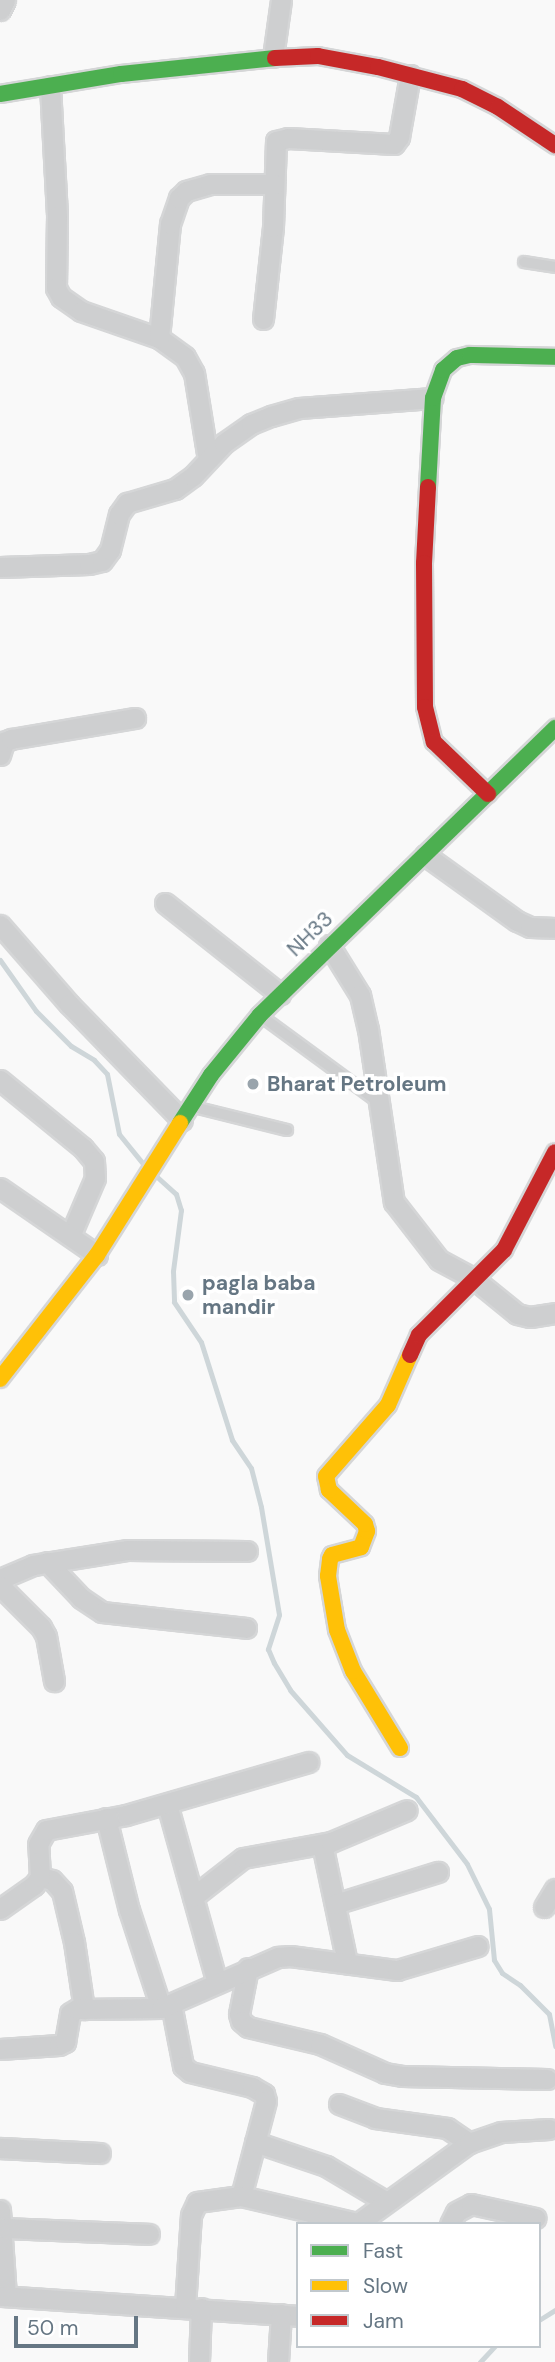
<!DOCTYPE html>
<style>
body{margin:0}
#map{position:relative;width:555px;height:2362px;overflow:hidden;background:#f9f9f9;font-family:"DM Sans",sans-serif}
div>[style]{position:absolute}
.stream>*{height:5px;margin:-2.5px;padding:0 2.5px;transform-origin:2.5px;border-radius:2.5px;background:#ced6d9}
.roads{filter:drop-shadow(2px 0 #d5d6d7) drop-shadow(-2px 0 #d5d6d7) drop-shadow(0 2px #d5d6d7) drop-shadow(0 -2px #d5d6d7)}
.lane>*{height:10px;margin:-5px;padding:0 5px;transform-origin:5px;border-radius:5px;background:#cecfd0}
.street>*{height:19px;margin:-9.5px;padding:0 9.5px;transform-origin:9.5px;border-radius:9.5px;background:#cecfd0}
.fast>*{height:16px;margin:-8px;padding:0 8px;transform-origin:8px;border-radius:8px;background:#4caf50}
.slow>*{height:16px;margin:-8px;padding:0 8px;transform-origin:8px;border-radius:8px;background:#ffc107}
.jam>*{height:16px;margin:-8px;padding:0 8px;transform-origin:8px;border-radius:8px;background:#c62828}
.dots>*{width:19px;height:19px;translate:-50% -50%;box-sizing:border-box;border:4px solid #fff;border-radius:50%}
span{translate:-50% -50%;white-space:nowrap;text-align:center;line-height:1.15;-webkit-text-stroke:7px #fff;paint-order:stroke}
.street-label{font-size:21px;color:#657683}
.poi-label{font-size:21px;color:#657683;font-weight:700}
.left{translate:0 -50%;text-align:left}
.legend{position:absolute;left:296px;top:2222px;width:245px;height:126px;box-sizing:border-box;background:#fff;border:2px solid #c1c8cd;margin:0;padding:9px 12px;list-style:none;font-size:21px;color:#657683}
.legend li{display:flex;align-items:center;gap:14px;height:35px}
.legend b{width:35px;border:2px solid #c1c8cd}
.scale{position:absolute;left:14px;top:2316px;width:124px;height:32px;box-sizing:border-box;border:4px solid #657683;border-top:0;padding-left:9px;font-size:21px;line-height:24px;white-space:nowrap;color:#657683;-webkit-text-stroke:5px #fff;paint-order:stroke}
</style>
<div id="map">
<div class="stream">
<div style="left:0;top:960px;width:62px;rotate:54.8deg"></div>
<div style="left:36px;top:1011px;width:49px;rotate:45deg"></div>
<div style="left:71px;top:1046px;width:27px;rotate:31deg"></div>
<div style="left:94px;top:1060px;width:19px;rotate:47deg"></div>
<div style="left:107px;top:1074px;width:61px;rotate:78.7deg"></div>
<div style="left:119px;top:1134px;width:40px;rotate:51deg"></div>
<div style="left:156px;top:1176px;width:27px;rotate:42deg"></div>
<div style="left:176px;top:1194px;width:17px;rotate:73deg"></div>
<div style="left:181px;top:1210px;width:62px;rotate:97.5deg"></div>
<div style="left:173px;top:1271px;width:31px;rotate:88deg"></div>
<div style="left:174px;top:1302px;width:48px;rotate:56deg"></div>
<div style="left:201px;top:1342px;width:103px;rotate:72.4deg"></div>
<div style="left:232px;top:1440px;width:34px;rotate:56deg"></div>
<div style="left:251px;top:1468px;width:40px;rotate:75.6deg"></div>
<div style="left:261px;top:1507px;width:109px;rotate:80.5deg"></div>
<div style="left:279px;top:1615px;width:36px;rotate:108deg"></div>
<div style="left:268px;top:1649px;width:15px;rotate:67deg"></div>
<div style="left:274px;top:1663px;width:31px;rotate:59deg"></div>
<div style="left:290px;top:1690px;width:86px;rotate:48.8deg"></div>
<div style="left:347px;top:1755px;width:81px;rotate:31.3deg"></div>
<div style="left:416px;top:1797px;width:84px;rotate:52.7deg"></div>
<div style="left:467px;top:1864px;width:50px;rotate:63.9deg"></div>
<div style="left:489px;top:1909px;width:51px;rotate:84.4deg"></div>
<div style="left:494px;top:1960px;width:15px;rotate:58deg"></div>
<div style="left:502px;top:1973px;width:22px;rotate:34deg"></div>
<div style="left:520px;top:1985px;width:41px;rotate:45deg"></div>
<div style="left:549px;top:2014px;width:33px;rotate:79deg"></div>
<div style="left:539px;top:2320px;width:19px;rotate:-32deg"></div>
<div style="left:480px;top:2362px;width:22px;rotate:-47deg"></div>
</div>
<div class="roads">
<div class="lane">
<div style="left:524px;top:262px;width:31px;rotate:9deg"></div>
<div style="left:261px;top:1016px;width:145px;rotate:36.3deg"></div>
<div style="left:194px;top:1107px;width:96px;rotate:13.9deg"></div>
</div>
<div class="street">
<div style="left:0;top:10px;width:11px;rotate:-63deg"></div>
<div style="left:273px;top:57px;width:58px;rotate:-82deg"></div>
<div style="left:50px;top:86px;width:130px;rotate:86.9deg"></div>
<div style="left:57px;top:216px;width:72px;rotate:90.8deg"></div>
<div style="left:56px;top:288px;width:10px;rotate:61deg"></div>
<div style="left:61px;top:297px;width:24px;rotate:35deg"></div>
<div style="left:81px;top:311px;width:83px;rotate:19.1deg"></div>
<div style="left:159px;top:338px;width:32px;rotate:36deg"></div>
<div style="left:185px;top:357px;width:18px;rotate:61deg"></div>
<div style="left:194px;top:373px;width:87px;rotate:80.8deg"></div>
<div style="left:263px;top:319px;width:93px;rotate:-83.8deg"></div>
<div style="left:273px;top:227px;width:86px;rotate:-88deg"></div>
<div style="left:276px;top:141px;width:12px;rotate:-14deg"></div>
<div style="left:288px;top:138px;width:106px;rotate:3.2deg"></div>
<div style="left:394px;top:144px;width:9px;rotate:-54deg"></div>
<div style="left:399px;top:137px;width:63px;rotate:-79.9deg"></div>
<div style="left:159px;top:338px;width:115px;rotate:-84.5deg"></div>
<div style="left:170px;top:224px;width:28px;rotate:-71deg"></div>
<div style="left:179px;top:198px;width:10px;rotate:-45deg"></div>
<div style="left:186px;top:191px;width:25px;rotate:-16deg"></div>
<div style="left:210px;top:184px;width:64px"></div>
<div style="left:0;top:567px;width:89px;rotate:-1.9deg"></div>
<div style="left:89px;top:564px;width:13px;rotate:-13deg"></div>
<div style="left:102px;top:561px;width:14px;rotate:-54deg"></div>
<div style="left:110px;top:550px;width:37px;rotate:-76deg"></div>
<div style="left:119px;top:514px;width:14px;rotate:-54deg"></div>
<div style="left:127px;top:503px;width:50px;rotate:-16.3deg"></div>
<div style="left:175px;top:489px;width:22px;rotate:-36deg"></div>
<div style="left:193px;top:476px;width:45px;rotate:-46.8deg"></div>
<div style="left:224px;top:443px;width:33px;rotate:-35deg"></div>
<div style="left:251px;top:424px;width:22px;rotate:-22deg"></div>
<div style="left:271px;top:416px;width:29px;rotate:-16deg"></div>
<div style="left:299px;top:408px;width:134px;rotate:-4.3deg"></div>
<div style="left:0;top:755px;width:14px;rotate:-73deg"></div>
<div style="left:4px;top:742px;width:8px;rotate:-23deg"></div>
<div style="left:11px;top:739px;width:126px;rotate:-9.6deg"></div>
<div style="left:425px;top:855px;width:113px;rotate:35.7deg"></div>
<div style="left:517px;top:921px;width:14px;rotate:25deg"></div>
<div style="left:530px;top:927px;width:25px;rotate:2deg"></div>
<div style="left:165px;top:903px;width:147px;rotate:38.4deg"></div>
<div style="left:0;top:925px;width:105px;rotate:48.9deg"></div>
<div style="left:69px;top:1004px;width:162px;rotate:45.8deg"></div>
<div style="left:329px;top:945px;width:59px;rotate:58.2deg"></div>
<div style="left:360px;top:995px;width:35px;rotate:77deg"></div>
<div style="left:368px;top:1029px;width:175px;rotate:81.5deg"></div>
<div style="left:394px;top:1202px;width:73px;rotate:52.2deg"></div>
<div style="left:439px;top:1260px;width:40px;rotate:28deg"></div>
<div style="left:474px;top:1279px;width:55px;rotate:39.1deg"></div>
<div style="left:517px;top:1314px;width:13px;rotate:13deg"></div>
<div style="left:530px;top:1317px;width:25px;rotate:-9deg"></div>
<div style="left:0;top:1080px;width:107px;rotate:39.3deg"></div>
<div style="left:83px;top:1148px;width:17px;rotate:50deg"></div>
<div style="left:94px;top:1161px;width:17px;rotate:87deg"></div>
<div style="left:95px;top:1178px;width:61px;rotate:113.2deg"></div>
<div style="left:0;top:1188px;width:118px;rotate:34.6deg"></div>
<div style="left:47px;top:1562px;width:50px;rotate:46.6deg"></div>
<div style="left:81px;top:1598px;width:25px;rotate:34deg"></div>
<div style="left:102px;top:1612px;width:145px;rotate:6.3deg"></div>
<div style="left:0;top:1579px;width:36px;rotate:-23deg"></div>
<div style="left:33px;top:1565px;width:96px;rotate:-9deg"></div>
<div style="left:128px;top:1550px;width:119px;rotate:0.5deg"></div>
<div style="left:0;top:1586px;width:58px;rotate:45deg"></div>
<div style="left:41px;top:1627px;width:10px;rotate:61deg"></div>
<div style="left:46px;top:1636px;width:46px;rotate:79.9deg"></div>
<div style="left:167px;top:1804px;width:186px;rotate:74.4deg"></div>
<div style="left:106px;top:1818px;width:95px;rotate:76deg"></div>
<div style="left:129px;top:1910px;width:103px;rotate:71.9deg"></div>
<div style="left:322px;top:1844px;width:122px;rotate:78.1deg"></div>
<div style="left:40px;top:1877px;width:12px;rotate:14deg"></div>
<div style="left:52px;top:1880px;width:15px;rotate:48deg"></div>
<div style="left:62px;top:1891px;width:52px;rotate:76.8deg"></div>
<div style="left:74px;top:1942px;width:68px;rotate:81.5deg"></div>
<div style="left:193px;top:1897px;width:63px;rotate:-38deg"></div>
<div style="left:243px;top:1858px;width:89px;rotate:-10.3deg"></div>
<div style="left:331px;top:1842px;width:82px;rotate:-22.8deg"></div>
<div style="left:335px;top:1904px;width:108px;rotate:-17.3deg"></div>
<div style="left:544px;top:1907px;width:21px;rotate:-59deg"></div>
<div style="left:0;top:1909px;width:42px;rotate:-35.2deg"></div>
<div style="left:34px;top:1885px;width:10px;rotate:-53deg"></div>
<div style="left:40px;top:1877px;width:33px;rotate:-93deg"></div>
<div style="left:38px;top:1844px;width:16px;rotate:-60deg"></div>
<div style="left:46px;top:1830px;width:81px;rotate:-10.6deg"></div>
<div style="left:126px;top:1815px;width:190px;rotate:-16.2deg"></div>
<div style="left:248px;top:1968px;width:47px;rotate:101.1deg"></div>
<div style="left:239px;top:2014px;width:7px;rotate:74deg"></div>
<div style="left:241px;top:2021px;width:9px;rotate:41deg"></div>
<div style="left:248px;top:2027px;width:74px;rotate:13.3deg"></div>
<div style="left:320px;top:2044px;width:71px;rotate:24deg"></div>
<div style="left:385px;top:2073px;width:17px;rotate:10deg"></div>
<div style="left:402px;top:2076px;width:145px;rotate:1.2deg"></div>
<div style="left:171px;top:2004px;width:63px;rotate:79deg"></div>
<div style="left:183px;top:2066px;width:9px;rotate:41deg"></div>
<div style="left:190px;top:2072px;width:64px;rotate:13.6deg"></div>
<div style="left:252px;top:2087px;width:14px;rotate:30deg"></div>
<div style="left:264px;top:2094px;width:7px;rotate:74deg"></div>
<div style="left:266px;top:2101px;width:98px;rotate:104.7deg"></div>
<div style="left:0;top:2049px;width:59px;rotate:-3.9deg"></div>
<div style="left:59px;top:2045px;width:7px;rotate:-27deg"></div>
<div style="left:65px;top:2042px;width:29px;rotate:-80deg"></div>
<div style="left:70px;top:2013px;width:8px;rotate:-30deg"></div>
<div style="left:77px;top:2009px;width:84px;rotate:-0.7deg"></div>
<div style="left:161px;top:2008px;width:128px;rotate:-23.6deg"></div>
<div style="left:278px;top:1957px;width:12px;rotate:-5deg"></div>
<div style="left:290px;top:1956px;width:108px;rotate:7.5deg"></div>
<div style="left:397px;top:1970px;width:84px;rotate:-16.5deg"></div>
<div style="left:339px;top:2104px;width:39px;rotate:21deg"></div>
<div style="left:375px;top:2118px;width:73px;rotate:7.9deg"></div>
<div style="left:447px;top:2128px;width:27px;rotate:34deg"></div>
<div style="left:255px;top:2142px;width:75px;rotate:18.7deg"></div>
<div style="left:326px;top:2166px;width:69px;rotate:30.7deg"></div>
<div style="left:0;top:2148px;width:100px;rotate:2.9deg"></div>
<div style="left:0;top:2210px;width:86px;rotate:86deg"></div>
<div style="left:357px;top:2224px;width:138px;rotate:-35.9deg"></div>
<div style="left:469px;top:2143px;width:34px;rotate:-19deg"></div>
<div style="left:501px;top:2132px;width:48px;rotate:-3.6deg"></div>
<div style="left:450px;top:2224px;width:13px;rotate:-63deg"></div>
<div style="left:456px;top:2212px;width:17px;rotate:-28deg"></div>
<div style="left:471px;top:2204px;width:66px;rotate:12.2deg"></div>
<div style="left:2px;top:2228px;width:147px;rotate:2.3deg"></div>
<div style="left:0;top:2296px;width:299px;rotate:3.8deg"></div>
<div style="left:185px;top:2307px;width:92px;rotate:-86.3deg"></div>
<div style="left:191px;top:2215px;width:14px;rotate:-65deg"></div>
<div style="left:197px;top:2202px;width:44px;rotate:-7.8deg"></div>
<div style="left:241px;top:2196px;width:119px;rotate:13.1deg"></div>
<div style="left:199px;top:2362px;width:54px;rotate:-87.9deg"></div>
<div style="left:278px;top:2362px;width:48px;rotate:-86.4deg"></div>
</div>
<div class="fast">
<div style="left:0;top:94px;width:123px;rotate:-9.4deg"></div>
<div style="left:121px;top:74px;width:155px;rotate:-5.9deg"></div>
<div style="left:428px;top:487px;width:89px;rotate:-86.8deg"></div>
<div style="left:433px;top:398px;width:30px;rotate:-70deg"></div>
<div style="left:443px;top:370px;width:18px;rotate:-41deg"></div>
<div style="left:457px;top:358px;width:13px;rotate:-13deg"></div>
<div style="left:470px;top:355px;width:85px;rotate:1.3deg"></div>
<div style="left:180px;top:1123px;width:57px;rotate:-57.1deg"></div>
<div style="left:211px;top:1075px;width:77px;rotate:-50.8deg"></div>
<div style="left:260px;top:1015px;width:412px;rotate:-44.2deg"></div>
</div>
<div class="slow">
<div style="left:0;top:1379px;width:157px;rotate:-52deg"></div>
<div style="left:97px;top:1255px;width:156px;rotate:-57.8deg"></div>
<div style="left:400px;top:1748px;width:90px;rotate:-121.4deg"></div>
<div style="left:353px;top:1671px;width:44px;rotate:-111.3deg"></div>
<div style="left:337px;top:1630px;width:55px;rotate:-99.5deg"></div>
<div style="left:328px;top:1576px;width:17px;rotate:-83deg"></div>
<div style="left:330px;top:1559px;width:4px;rotate:-63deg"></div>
<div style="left:332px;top:1555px;width:30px;rotate:-15deg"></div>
<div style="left:361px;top:1547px;width:17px;rotate:-69deg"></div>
<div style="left:367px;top:1531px;width:7px;rotate:-106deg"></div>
<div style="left:365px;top:1524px;width:50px;rotate:-136.6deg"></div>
<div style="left:329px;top:1490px;width:14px;rotate:-102deg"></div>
<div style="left:326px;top:1476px;width:94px;rotate:-48.9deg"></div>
<div style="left:388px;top:1405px;width:55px;rotate:-66.3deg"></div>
</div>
<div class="jam">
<div style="left:275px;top:58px;width:43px;rotate:-2.7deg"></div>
<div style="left:318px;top:56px;width:61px;rotate:10.4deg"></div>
<div style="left:378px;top:67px;width:87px;rotate:14.7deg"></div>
<div style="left:462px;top:89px;width:40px;rotate:26.6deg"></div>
<div style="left:498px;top:107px;width:69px;rotate:33.7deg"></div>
<div style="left:428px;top:487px;width:76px;rotate:93deg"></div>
<div style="left:424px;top:563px;width:144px;rotate:89.6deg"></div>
<div style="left:425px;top:707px;width:36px;rotate:76deg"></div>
<div style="left:434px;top:742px;width:75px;rotate:43.9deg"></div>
<div style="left:410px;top:1355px;width:22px;rotate:-66deg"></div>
<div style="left:419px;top:1335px;width:120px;rotate:-45deg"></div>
<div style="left:504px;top:1250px;width:110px;rotate:-62.5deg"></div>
</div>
</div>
<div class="dots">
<div style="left:253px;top:1084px;background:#99a4ac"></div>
<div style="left:188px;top:1295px;background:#99a4ac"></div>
</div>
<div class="street-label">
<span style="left:310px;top:934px;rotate:-44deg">NH33</span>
</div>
<div class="poi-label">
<span class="left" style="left:267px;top:1084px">Bharat Petroleum</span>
<span class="left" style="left:202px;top:1295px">pagla baba<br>mandir</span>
</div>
<ul class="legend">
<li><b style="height:9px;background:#4caf50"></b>Fast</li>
<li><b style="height:9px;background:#ffc107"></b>Slow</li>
<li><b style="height:9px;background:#c62828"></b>Jam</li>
</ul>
<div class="scale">50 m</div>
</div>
